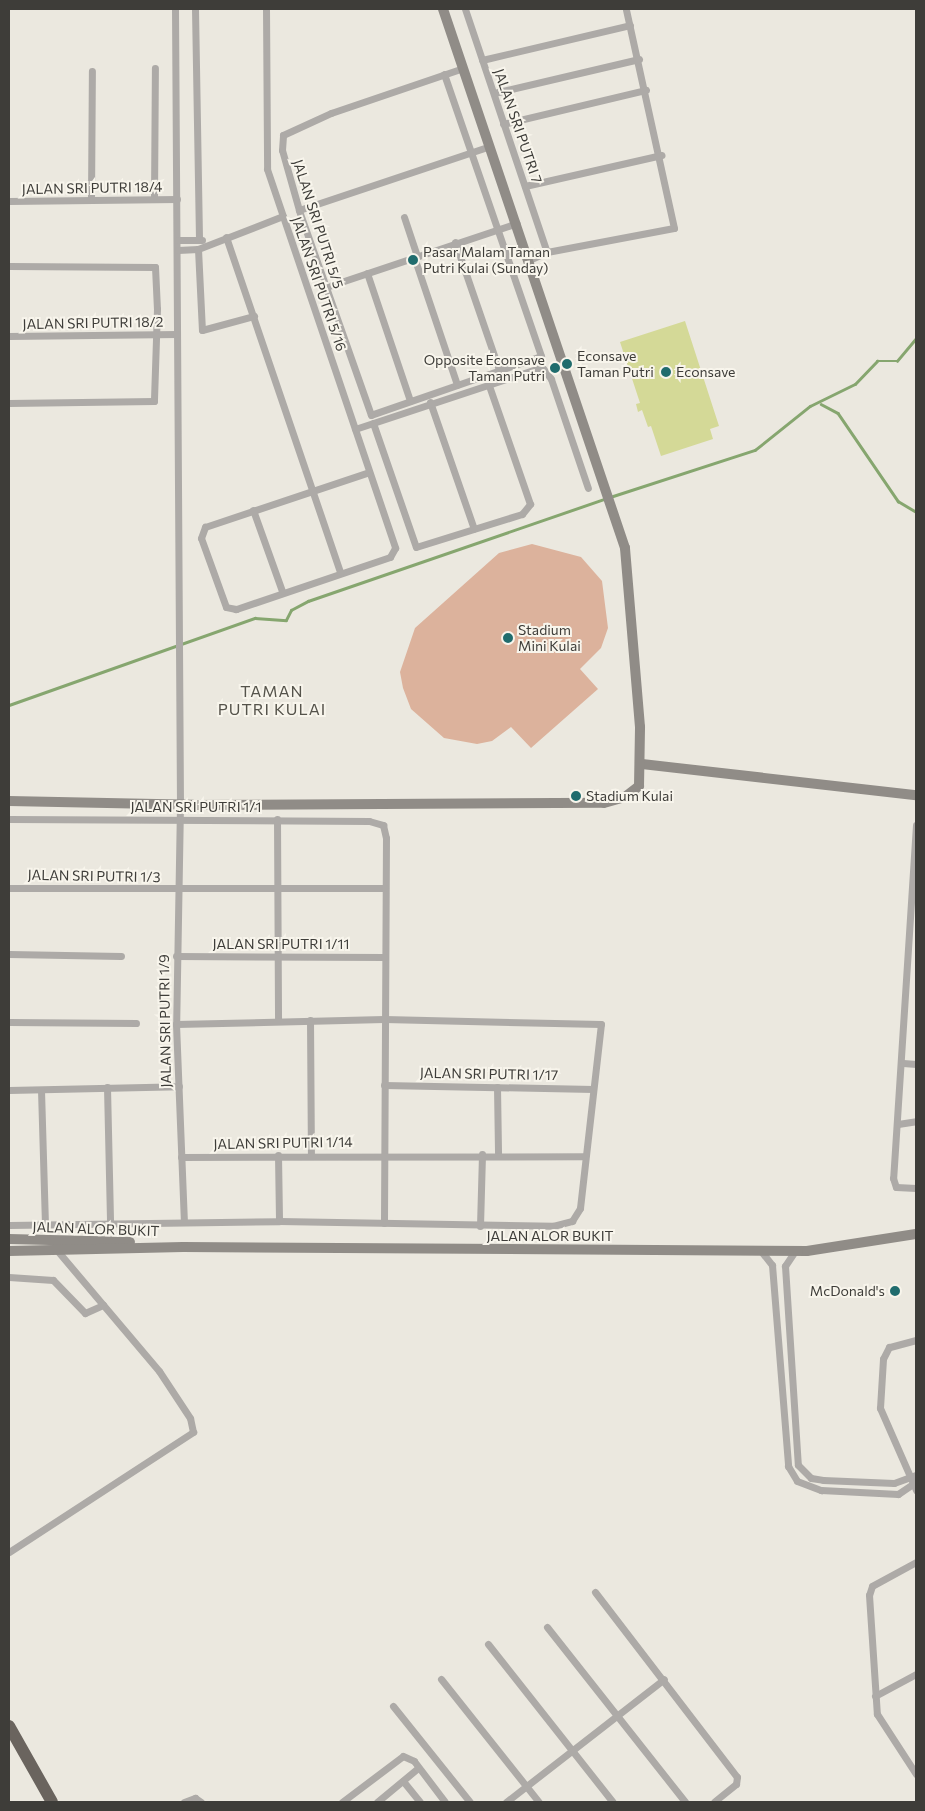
<!DOCTYPE html>
<style>
body{margin:0}
#map{position:relative;width:925px;height:1811px;overflow:hidden;background:#ebe8df;font-family:Commissioner,sans-serif}
div>[style]{position:absolute}
.green>*{inset:0;background:#dcb29c}
.stream>*{height:2.5px;margin:-1.25px;padding:0 1.25px;transform-origin:1.25px;border-radius:1.25px;background:#86a66f}
.building>*{inset:0;background:#d4d997}
.street>*{height:7px;margin:-3.5px;padding:0 3.5px;transform-origin:3.5px;border-radius:3.5px;background:#adaaa7}
.secondary>*{height:10px;margin:-5px;padding:0 5px;transform-origin:5px;border-radius:5px;background:#908c87}
.highway>*{height:12px;margin:-6px;padding:0 6px;transform-origin:6px;border-radius:6px;background:#6a645e}
.dots>*{width:14px;height:14px;translate:-50% -50%;box-sizing:border-box;border:2px solid #f8f5ec;border-radius:50%}
span{translate:-50% -50%;white-space:nowrap;text-align:center;line-height:1.15;-webkit-text-stroke:4px #f8f5ec;paint-order:stroke}
.street-label{font-size:14px;color:#3e3d39}
.poi-label{font-size:14px;color:#3e3d39}
.left{translate:0 -50%;text-align:left}
.right{translate:-100% -50%;text-align:right}
.quarter-label{font-size:16px;color:#55534b;letter-spacing:1px}
.frame{position:absolute;inset:0;border:10px solid #3e3d39;pointer-events:none}
</style>
<div id="map">
<div class="green">
<div style="clip-path:polygon(532px 544px,581px 557px,602px 581px,608px 628px,601px 648px,580px 669px,598px 689px,531px 748px,511px 727px,492px 741px,477px 744px,444px 738px,411px 709px,403px 688px,400px 672px,415px 628px,499px 553px)"></div>
</div>
<div class="stream">
<div style="left:821px;top:404px;width:19px;rotate:28deg"></div>
<div style="left:838px;top:413px;width:107px;rotate:55.7deg"></div>
<div style="left:898px;top:501px;width:21px;rotate:31deg"></div>
<div style="left:610px;top:497px;width:152px;rotate:-18deg"></div>
<div style="left:755px;top:450px;width:70px;rotate:-38.7deg"></div>
<div style="left:810px;top:406px;width:50px;rotate:-26.1deg"></div>
<div style="left:855px;top:384px;width:32px;rotate:-46deg"></div>
<div style="left:877px;top:361px;width:20px"></div>
<div style="left:897px;top:361px;width:30px;rotate:-50deg"></div>
<div style="left:9px;top:705px;width:261px;rotate:-19.5deg"></div>
<div style="left:255px;top:618px;width:31px;rotate:4deg"></div>
<div style="left:286px;top:620px;width:11px;rotate:-63deg"></div>
<div style="left:291px;top:610px;width:19px;rotate:-28deg"></div>
<div style="left:308px;top:601px;width:313px;rotate:-19deg"></div>
</div>
<div class="building">
<div style="clip-path:polygon(685px 321px,719px 426px,710px 429px,713px 439px,661px 456px,651px 426px,648px 427px,642px 410px,638px 412px,636px 404px,640px 403px,620px 342px)"></div>
</div>
<div class="street">
<div style="left:175px;top:9px;width:796px;rotate:89.64deg"></div>
<div style="left:180px;top:805px;width:219px;rotate:91deg"></div>
<div style="left:176px;top:1024px;width:197px;rotate:87.7deg"></div>
<div style="left:195px;top:9px;width:230px;rotate:89deg"></div>
<div style="left:266px;top:9px;width:160px;rotate:89.6deg"></div>
<div style="left:267px;top:169px;width:400px;rotate:71.3deg"></div>
<div style="left:395px;top:548px;width:10px;rotate:119deg"></div>
<div style="left:390px;top:557px;width:163px;rotate:161.3deg"></div>
<div style="left:236px;top:609px;width:10px;rotate:-169deg"></div>
<div style="left:226px;top:607px;width:73px;rotate:-109.9deg"></div>
<div style="left:201px;top:538px;width:12px;rotate:-70deg"></div>
<div style="left:205px;top:527px;width:173px;rotate:-18.5deg"></div>
<div style="left:465px;top:9px;width:256px;rotate:71.4deg"></div>
<div style="left:482px;top:60px;width:152px;rotate:-13.3deg"></div>
<div style="left:444px;top:74px;width:298px;rotate:71deg"></div>
<div style="left:541px;top:356px;width:180px;rotate:160.9deg"></div>
<div style="left:371px;top:415px;width:217px;rotate:-109.4deg"></div>
<div style="left:299px;top:210px;width:62px;rotate:-105.8deg"></div>
<div style="left:282px;top:150px;width:15px;rotate:-86deg"></div>
<div style="left:283px;top:135px;width:53px;rotate:-24.6deg"></div>
<div style="left:331px;top:113px;width:139px;rotate:-18.8deg"></div>
<div style="left:494px;top:93px;width:149px;rotate:-13.2deg"></div>
<div style="left:503px;top:124px;width:147px;rotate:-13.4deg"></div>
<div style="left:525px;top:186px;width:140px;rotate:-12.8deg"></div>
<div style="left:154px;top:199px;width:131px;rotate:-89.6deg"></div>
<div style="left:91px;top:200px;width:129px;rotate:-89.6deg"></div>
<div style="left:9px;top:201px;width:168px;rotate:-0.7deg"></div>
<div style="left:299px;top:210px;width:201px;rotate:-18.5deg"></div>
<div style="left:404px;top:217px;width:41px;rotate:71.6deg"></div>
<div style="left:226px;top:237px;width:354px;rotate:71.2deg"></div>
<div style="left:178px;top:240px;width:24px"></div>
<div style="left:455px;top:242px;width:135px;rotate:71deg"></div>
<div style="left:198px;top:249px;width:81px;rotate:87.2deg"></div>
<div style="left:202px;top:330px;width:54px;rotate:-15.1deg"></div>
<div style="left:178px;top:250px;width:20px;rotate:-3deg"></div>
<div style="left:198px;top:249px;width:91px;rotate:-21.2deg"></div>
<div style="left:414px;top:257px;width:135px;rotate:71.4deg"></div>
<div style="left:529px;top:260px;width:20px;rotate:-24deg"></div>
<div style="left:547px;top:252px;width:129px;rotate:-10.7deg"></div>
<div style="left:674px;top:228px;width:224px;rotate:-102.4deg"></div>
<div style="left:9px;top:266px;width:146px;rotate:0.4deg"></div>
<div style="left:155px;top:267px;width:42px;rotate:87.3deg"></div>
<div style="left:157px;top:309px;width:92px;rotate:91.9deg"></div>
<div style="left:154px;top:401px;width:145px;rotate:179.2deg"></div>
<div style="left:367px;top:273px;width:135px;rotate:71.4deg"></div>
<div style="left:326px;top:287px;width:201px;rotate:-18.5deg"></div>
<div style="left:9px;top:336px;width:168px;rotate:-0.7deg"></div>
<div style="left:430px;top:402px;width:134px;rotate:70.9deg"></div>
<div style="left:373px;top:423px;width:131px;rotate:70.9deg"></div>
<div style="left:416px;top:547px;width:111px;rotate:-17.3deg"></div>
<div style="left:522px;top:514px;width:13px;rotate:-51deg"></div>
<div style="left:530px;top:504px;width:128px;rotate:-109.1deg"></div>
<div style="left:355px;top:429px;width:197px;rotate:-18.3deg"></div>
<div style="left:542px;top:367px;width:15px;rotate:53deg"></div>
<div style="left:551px;top:379px;width:115px;rotate:71.3deg"></div>
<div style="left:253px;top:510px;width:86px;rotate:70.3deg"></div>
<div style="left:9px;top:819px;width:360px;rotate:0.3deg"></div>
<div style="left:369px;top:821px;width:15px;rotate:16deg"></div>
<div style="left:383px;top:825px;width:13px;rotate:77deg"></div>
<div style="left:386px;top:838px;width:385px;rotate:90.3deg"></div>
<div style="left:277px;top:819px;width:201px;rotate:89.7deg"></div>
<div style="left:916px;top:825px;width:354px;rotate:93.7deg"></div>
<div style="left:893px;top:1178px;width:9px;rotate:72deg"></div>
<div style="left:896px;top:1187px;width:20px;rotate:3deg"></div>
<div style="left:9px;top:888px;width:376px"></div>
<div style="left:9px;top:954px;width:112px;rotate:1deg"></div>
<div style="left:176px;top:956px;width:209px;rotate:0.3deg"></div>
<div style="left:310px;top:1020px;width:135px;rotate:89.6deg"></div>
<div style="left:9px;top:1022px;width:127px;rotate:0.5deg"></div>
<div style="left:903px;top:1063px;width:13px;rotate:4deg"></div>
<div style="left:384px;top:1085px;width:209px;rotate:1.1deg"></div>
<div style="left:107px;top:1087px;width:137px;rotate:88.7deg"></div>
<div style="left:497px;top:1087px;width:67px;rotate:89.1deg"></div>
<div style="left:9px;top:1090px;width:170px;rotate:-1.3deg"></div>
<div style="left:41px;top:1090px;width:134px;rotate:88.3deg"></div>
<div style="left:898px;top:1124px;width:18px;rotate:-9deg"></div>
<div style="left:278px;top:1155px;width:66px;rotate:89.1deg"></div>
<div style="left:181px;top:1157px;width:403px;rotate:-0.1deg"></div>
<div style="left:9px;top:1225px;width:270px;rotate:-0.8deg"></div>
<div style="left:279px;top:1221px;width:274px;rotate:1deg"></div>
<div style="left:553px;top:1226px;width:20px;rotate:-15deg"></div>
<div style="left:572px;top:1221px;width:15px;rotate:-58deg"></div>
<div style="left:580px;top:1208px;width:185px;rotate:-83.5deg"></div>
<div style="left:601px;top:1024px;width:217px;rotate:-178.7deg"></div>
<div style="left:384px;top:1019px;width:208px;rotate:178.6deg"></div>
<div style="left:480px;top:1226px;width:72px;rotate:-88.4deg"></div>
<div style="left:761px;top:1251px;width:18px;rotate:52deg"></div>
<div style="left:772px;top:1265px;width:202px;rotate:85.4deg"></div>
<div style="left:788px;top:1466px;width:17px;rotate:59deg"></div>
<div style="left:797px;top:1481px;width:26px;rotate:21deg"></div>
<div style="left:821px;top:1490px;width:77px;rotate:3deg"></div>
<div style="left:898px;top:1494px;width:22px;rotate:-34deg"></div>
<div style="left:795px;top:1251px;width:18px;rotate:124deg"></div>
<div style="left:785px;top:1266px;width:199px;rotate:86.3deg"></div>
<div style="left:798px;top:1465px;width:18px;rotate:45deg"></div>
<div style="left:811px;top:1478px;width:12px;rotate:9deg"></div>
<div style="left:823px;top:1480px;width:71px;rotate:2.4deg"></div>
<div style="left:894px;top:1483px;width:23px;rotate:-20deg"></div>
<div style="left:9px;top:1277px;width:44px;rotate:3.9deg"></div>
<div style="left:53px;top:1280px;width:46px;rotate:45.9deg"></div>
<div style="left:85px;top:1313px;width:20px;rotate:-24deg"></div>
<div style="left:916px;top:1340px;width:28px;rotate:165deg"></div>
<div style="left:889px;top:1347px;width:13px;rotate:117deg"></div>
<div style="left:883px;top:1359px;width:49px;rotate:93.5deg"></div>
<div style="left:880px;top:1408px;width:90px;rotate:66.3deg"></div>
<div style="left:9px;top:1552px;width:220px;rotate:-33.1deg"></div>
<div style="left:193px;top:1432px;width:14px;rotate:-102deg"></div>
<div style="left:190px;top:1418px;width:56px;rotate:-123.4deg"></div>
<div style="left:159px;top:1371px;width:161px;rotate:-130.2deg"></div>
<div style="left:916px;top:1562px;width:50px;rotate:151.4deg"></div>
<div style="left:872px;top:1586px;width:9px;rotate:108deg"></div>
<div style="left:869px;top:1595px;width:119px;rotate:86.2deg"></div>
<div style="left:877px;top:1714px;width:72px;rotate:57deg"></div>
<div style="left:595px;top:1592px;width:233px;rotate:52.5deg"></div>
<div style="left:737px;top:1777px;width:7px;rotate:98deg"></div>
<div style="left:736px;top:1784px;width:28px;rotate:141deg"></div>
<div style="left:547px;top:1627px;width:223px;rotate:51.7deg"></div>
<div style="left:488px;top:1644px;width:201px;rotate:51.7deg"></div>
<div style="left:441px;top:1679px;width:157px;rotate:51.5deg"></div>
<div style="left:875px;top:1696px;width:47px;rotate:-28.2deg"></div>
<div style="left:393px;top:1706px;width:123px;rotate:51.3deg"></div>
<div style="left:403px;top:1781px;width:27px;rotate:51deg"></div>
<div style="left:184px;top:1802px;width:12px;rotate:-20deg"></div>
<div style="left:195px;top:1798px;width:7px;rotate:34deg"></div>
<div style="left:342px;top:1802px;width:76px;rotate:-37deg"></div>
<div style="left:403px;top:1756px;width:12px;rotate:24deg"></div>
<div style="left:414px;top:1761px;width:51px;rotate:52.9deg"></div>
<div style="left:377px;top:1802px;width:53px;rotate:-39.7deg"></div>
<div style="left:506px;top:1802px;width:200px;rotate:-37.9deg"></div>
</div>
<div class="secondary">
<div style="left:642px;top:764px;width:276px;rotate:6.5deg"></div>
<div style="left:9px;top:801px;width:184px;rotate:1.2deg"></div>
<div style="left:193px;top:805px;width:411px;rotate:-0.3deg"></div>
<div style="left:604px;top:803px;width:22px;rotate:-16deg"></div>
<div style="left:625px;top:797px;width:18px;rotate:-38deg"></div>
<div style="left:639px;top:786px;width:59px;rotate:-89deg"></div>
<div style="left:640px;top:727px;width:180px;rotate:-94.8deg"></div>
<div style="left:625px;top:548px;width:569px;rotate:-108.66deg"></div>
<div style="left:9px;top:1239px;width:121px;rotate:1.4deg"></div>
<div style="left:9px;top:1251px;width:174px;rotate:-1.3deg"></div>
<div style="left:183px;top:1247px;width:624px;rotate:0.37deg"></div>
<div style="left:807px;top:1251px;width:110px;rotate:-8.9deg"></div>
</div>
<div class="highway">
<div style="left:9px;top:1726px;width:87px;rotate:60.5deg"></div>
</div>
<div class="dots">
<div style="left:413px;top:260px;background:#206c6d"></div>
<div style="left:567px;top:364px;background:#206c6d"></div>
<div style="left:555px;top:368px;background:#206c6d"></div>
<div style="left:666px;top:372px;background:#206c6d"></div>
<div style="left:508px;top:638px;background:#206c6d"></div>
<div style="left:576px;top:796px;background:#206c6d"></div>
<div style="left:895px;top:1291px;background:#206c6d"></div>
</div>
<div class="street-label">
<span style="left:518px;top:126px;rotate:71deg">JALAN SRI PUTRI 7</span>
<span style="left:92px;top:188px;rotate:-1deg">JALAN SRI PUTRI 18/4</span>
<span style="left:318px;top:224px;rotate:72deg">JALAN SRI PUTRI 5/5</span>
<span style="left:319px;top:284px;rotate:71deg">JALAN SRI PUTRI 5/16</span>
<span style="left:93px;top:323px;rotate:-1deg">JALAN SRI PUTRI 18/2</span>
<span style="left:196px;top:807px">JALAN SRI PUTRI 1/1</span>
<span style="left:94px;top:876px;rotate:1deg">JALAN SRI PUTRI 1/3</span>
<span style="left:281px;top:944px">JALAN SRI PUTRI 1/11</span>
<span style="left:165px;top:1021px;rotate:-91deg">JALAN SRI PUTRI 1/9</span>
<span style="left:489px;top:1074px;rotate:1deg">JALAN SRI PUTRI 1/17</span>
<span style="left:283px;top:1143px;rotate:-1deg">JALAN SRI PUTRI 1/14</span>
<span style="left:96px;top:1229px;rotate:2deg">JALAN ALOR BUKIT</span>
<span style="left:550px;top:1236px">JALAN ALOR BUKIT</span>
</div>
<div class="poi-label">
<span class="left" style="left:423px;top:260px">Pasar Malam Taman<br>Putri Kulai (Sunday)</span>
<span class="left" style="left:577px;top:364px">Econsave<br>Taman Putri</span>
<span class="right" style="left:545px;top:368px">Opposite Econsave<br>Taman Putri</span>
<span class="left" style="left:676px;top:372px">Econsave</span>
<span class="left" style="left:518px;top:638px">Stadium<br>Mini Kulai</span>
<span class="left" style="left:586px;top:796px">Stadium Kulai</span>
<span class="right" style="left:885px;top:1291px">McDonald's</span>
</div>
<div class="quarter-label">
<span style="left:272px;top:700px">TAMAN<br>PUTRI KULAI</span>
</div>
<div class="frame"></div>
</div>
